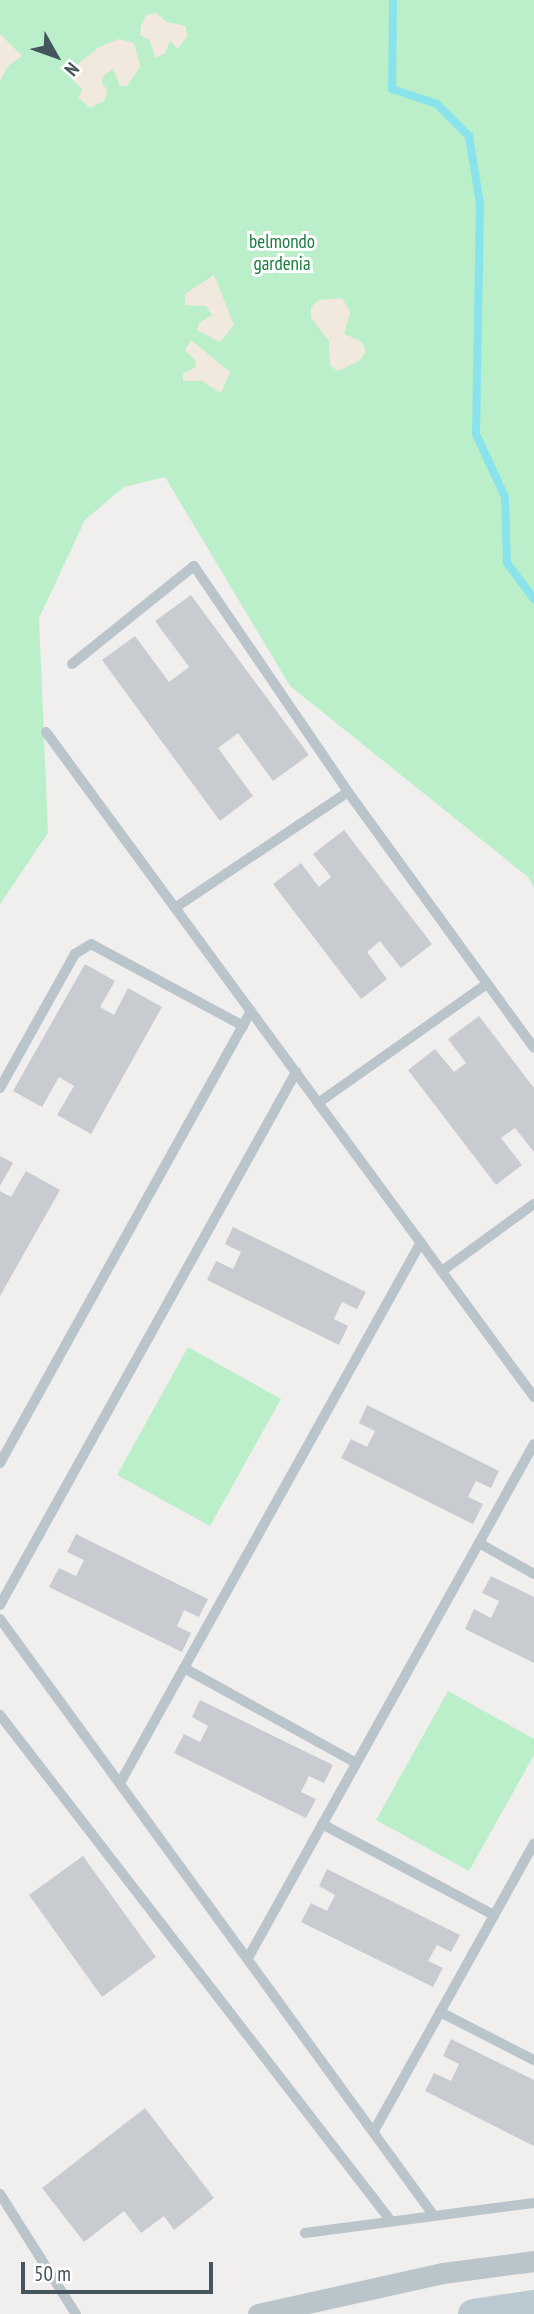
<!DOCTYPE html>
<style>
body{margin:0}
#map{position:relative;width:534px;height:2314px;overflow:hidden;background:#f1eeee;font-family:"PT Sans Narrow",sans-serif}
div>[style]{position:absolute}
.green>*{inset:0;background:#bbefc9}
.sand>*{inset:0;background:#f2e9de}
.stream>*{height:8px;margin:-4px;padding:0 4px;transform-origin:4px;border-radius:4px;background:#88e3ec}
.building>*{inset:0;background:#c8ccd1}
.lane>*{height:10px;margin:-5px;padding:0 5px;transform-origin:5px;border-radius:5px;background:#b9c4cb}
.street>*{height:21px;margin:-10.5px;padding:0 10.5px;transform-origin:10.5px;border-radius:10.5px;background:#b9c4cb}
.secondary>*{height:30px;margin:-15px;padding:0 15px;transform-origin:15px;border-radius:15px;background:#bbc9d2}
span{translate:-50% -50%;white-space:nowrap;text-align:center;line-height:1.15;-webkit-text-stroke:6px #fff;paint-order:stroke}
.park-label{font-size:19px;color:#167d3d}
.north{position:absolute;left:21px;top:21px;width:70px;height:70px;-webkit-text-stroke:5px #fff;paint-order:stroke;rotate:130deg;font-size:19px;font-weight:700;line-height:28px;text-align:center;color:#46545b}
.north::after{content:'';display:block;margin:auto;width:24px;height:32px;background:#46545b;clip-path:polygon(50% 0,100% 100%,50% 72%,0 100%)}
.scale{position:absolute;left:21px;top:2262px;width:192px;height:32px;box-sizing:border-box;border:4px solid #46545b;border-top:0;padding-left:9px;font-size:21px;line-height:24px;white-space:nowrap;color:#46545b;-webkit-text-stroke:5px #fff;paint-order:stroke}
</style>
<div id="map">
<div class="green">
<div style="clip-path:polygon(0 0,534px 0,534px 888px,528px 877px,290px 686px,165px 477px,124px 487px,85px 520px,39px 618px,48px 833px,0 904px)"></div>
<div style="clip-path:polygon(188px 1347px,281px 1399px,210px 1526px,117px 1475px)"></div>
<div style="clip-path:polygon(448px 1691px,534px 1739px,534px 1755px,469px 1871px,376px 1820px)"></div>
</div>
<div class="sand">
<div style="clip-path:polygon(157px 13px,166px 22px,186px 26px,187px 36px,178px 49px,170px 41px,165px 53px,156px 58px,149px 40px,140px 35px,141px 26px,146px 15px)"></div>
<div style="clip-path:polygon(0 34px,22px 56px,8px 66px,0 81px)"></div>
<div style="clip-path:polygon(119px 39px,134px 43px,140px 67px,127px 86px,120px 86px,113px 69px,103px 76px,102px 84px,108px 90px,104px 101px,90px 108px,78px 97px,83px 90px,71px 78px,72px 69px,99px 47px)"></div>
<div style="clip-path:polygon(214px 275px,234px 325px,220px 342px,197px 330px,199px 323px,212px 315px,206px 306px,185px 305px,185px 294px)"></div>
<div style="clip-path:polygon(342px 298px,350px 312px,344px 334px,362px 342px,366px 352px,359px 361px,338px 371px,330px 366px,329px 341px,311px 318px,311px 307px,319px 300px)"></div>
<div style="clip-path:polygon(191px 340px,230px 372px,221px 393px,202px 381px,183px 381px,183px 373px,195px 368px,196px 361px,185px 350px)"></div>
</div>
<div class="stream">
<div style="left:393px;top:0;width:89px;rotate:90.6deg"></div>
<div style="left:392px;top:89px;width:47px;rotate:18.4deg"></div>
<div style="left:437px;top:104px;width:45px;rotate:45deg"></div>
<div style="left:469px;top:136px;width:69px;rotate:80.8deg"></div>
<div style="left:480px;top:204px;width:230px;rotate:91deg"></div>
<div style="left:476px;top:434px;width:69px;rotate:65.3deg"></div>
<div style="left:505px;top:497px;width:66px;rotate:88.3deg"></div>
<div style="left:507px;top:563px;width:45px;rotate:53.1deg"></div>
</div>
<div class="building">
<div style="clip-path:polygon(191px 595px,309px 755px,273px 781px,238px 733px,218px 748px,253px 796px,220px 821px,102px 660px,135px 636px,169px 682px,189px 667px,155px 621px)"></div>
<div style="clip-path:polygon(344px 830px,432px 944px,401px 968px,380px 941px,367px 952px,387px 979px,361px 999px,273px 884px,301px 863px,319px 887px,331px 877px,313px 854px)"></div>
<div style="clip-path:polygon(85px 964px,115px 981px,100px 1007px,114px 1015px,128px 988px,162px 1007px,91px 1134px,57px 1115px,74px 1086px,59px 1077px,42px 1107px,13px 1091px)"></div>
<div style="clip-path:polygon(479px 1016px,534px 1088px,534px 1152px,515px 1128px,501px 1138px,522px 1165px,496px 1185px,408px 1070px,435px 1049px,454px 1072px,466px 1063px,448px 1039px)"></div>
<div style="clip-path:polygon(0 1156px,13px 1163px,0 1186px)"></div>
<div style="clip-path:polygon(26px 1171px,60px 1190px,0 1296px,0 1191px,11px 1197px)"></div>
<div style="clip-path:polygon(233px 1227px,366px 1292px,357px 1309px,342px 1302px,334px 1319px,348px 1326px,339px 1345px,207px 1280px,216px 1261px,233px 1269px,241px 1252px,225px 1244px)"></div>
<div style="clip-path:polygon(367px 1405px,499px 1471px,491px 1488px,476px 1481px,468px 1497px,483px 1504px,473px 1524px,341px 1458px,351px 1439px,367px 1447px,375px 1431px,359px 1423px)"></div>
<div style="clip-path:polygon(76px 1534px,208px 1599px,199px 1617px,184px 1610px,177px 1626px,191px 1633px,182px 1652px,49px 1587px,59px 1568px,76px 1576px,84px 1560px,67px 1552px)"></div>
<div style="clip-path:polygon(491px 1576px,534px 1597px,534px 1663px,465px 1629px,474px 1609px,491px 1618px,499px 1601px,482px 1593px)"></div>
<div style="clip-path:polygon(200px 1700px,333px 1765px,324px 1783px,309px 1776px,301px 1792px,316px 1799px,306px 1818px,174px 1753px,184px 1734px,200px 1742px,208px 1726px,192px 1717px)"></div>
<div style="clip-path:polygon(83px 1856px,156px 1957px,102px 1997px,29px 1895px)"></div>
<div style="clip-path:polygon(327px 1869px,460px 1935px,451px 1952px,437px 1945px,428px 1961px,443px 1968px,433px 1987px,301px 1922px,311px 1903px,327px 1911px,335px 1895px,319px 1886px)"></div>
<div style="clip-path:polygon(451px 2039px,534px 2080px,534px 2146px,425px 2091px,434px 2073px,451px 2081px,459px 2064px,443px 2056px)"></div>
<div style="clip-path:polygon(145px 2108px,214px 2198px,174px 2230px,164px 2216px,141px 2233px,124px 2211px,84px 2242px,42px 2188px)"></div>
</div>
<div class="lane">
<div style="left:72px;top:664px;width:156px;rotate:-38.8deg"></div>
<div style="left:194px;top:566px;width:273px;rotate:55.7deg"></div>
<div style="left:348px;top:792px;width:207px;rotate:146.2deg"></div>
<div style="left:46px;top:732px;width:825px;rotate:53.73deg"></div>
<div style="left:348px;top:792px;width:316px;rotate:54deg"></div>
<div style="left:0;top:1088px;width:154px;rotate:-60.8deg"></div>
<div style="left:75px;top:954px;width:19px;rotate:-32deg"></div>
<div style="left:91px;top:944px;width:173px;rotate:28.3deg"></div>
<div style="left:318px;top:1103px;width:207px;rotate:-35.2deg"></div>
<div style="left:442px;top:1271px;width:114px;rotate:-36.1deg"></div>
<div style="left:0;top:1463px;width:517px;rotate:-60.96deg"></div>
<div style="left:479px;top:1543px;width:63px;rotate:29.4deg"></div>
<div style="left:0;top:1605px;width:610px;rotate:-60.95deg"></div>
<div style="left:0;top:1619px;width:738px;rotate:53.98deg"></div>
<div style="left:184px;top:1668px;width:196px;rotate:28.9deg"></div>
<div style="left:0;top:1715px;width:639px;rotate:52.31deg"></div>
<div style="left:120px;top:1783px;width:619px;rotate:-60.91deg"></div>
<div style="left:322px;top:1824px;width:195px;rotate:27.9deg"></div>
<div style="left:248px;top:1958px;width:588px;rotate:-60.91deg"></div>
<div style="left:440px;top:2012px;width:106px;rotate:27.1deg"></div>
<div style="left:374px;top:2131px;width:329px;rotate:-60.9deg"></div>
<div style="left:0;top:2194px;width:142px;rotate:57.7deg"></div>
<div style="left:305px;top:2233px;width:231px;rotate:-7.5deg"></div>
</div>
<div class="street">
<div style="left:258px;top:2314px;width:189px;rotate:-12.5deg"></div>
<div style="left:443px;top:2273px;width:92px;rotate:-7.5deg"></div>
</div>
<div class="secondary">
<div style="left:473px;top:2314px;width:62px;rotate:-8.4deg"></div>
</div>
<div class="park-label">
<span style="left:282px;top:253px">belmondo<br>gardenia</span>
</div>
<div class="north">N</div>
<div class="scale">50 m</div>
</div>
